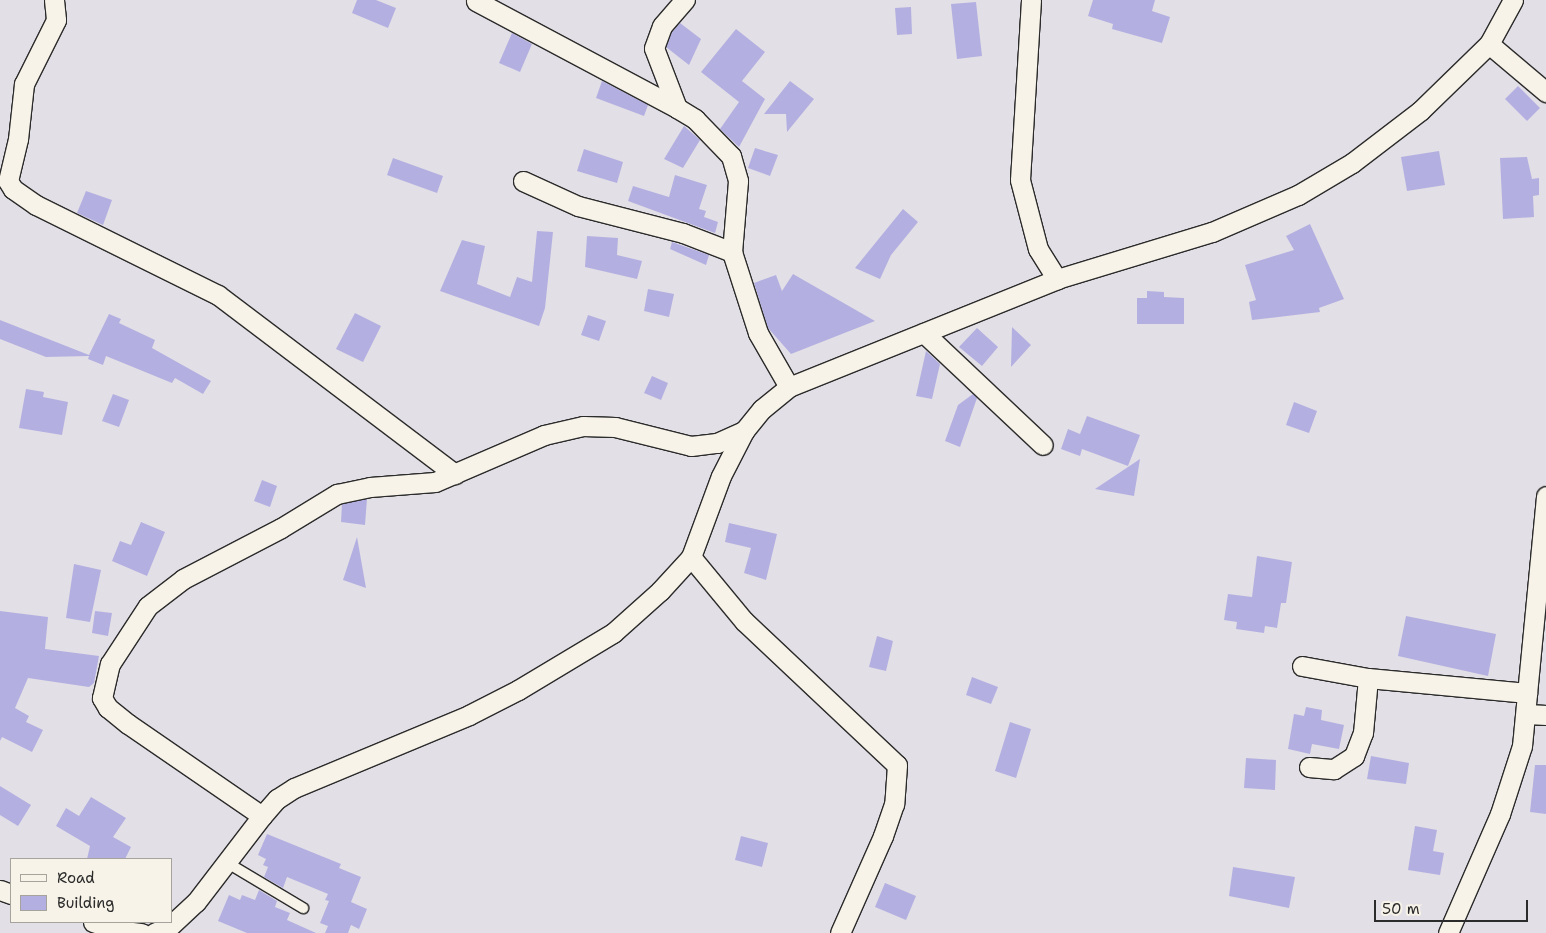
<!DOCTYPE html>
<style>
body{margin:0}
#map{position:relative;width:1546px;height:933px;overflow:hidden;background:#e3dfe6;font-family:"Shantell Sans",sans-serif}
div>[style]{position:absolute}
.building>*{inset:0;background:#b3b0e1}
.roads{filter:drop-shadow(1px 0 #2b2b2b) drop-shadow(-1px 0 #2b2b2b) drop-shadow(0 1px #2b2b2b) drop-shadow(0 -1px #2b2b2b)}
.service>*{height:10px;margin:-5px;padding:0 5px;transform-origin:5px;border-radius:5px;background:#f7f3e8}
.minor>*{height:19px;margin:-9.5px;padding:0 9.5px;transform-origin:9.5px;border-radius:9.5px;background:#f7f3e8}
span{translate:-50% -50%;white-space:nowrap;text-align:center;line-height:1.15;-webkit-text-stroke:4.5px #f7f3e8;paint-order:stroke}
.legend{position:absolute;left:10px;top:858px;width:162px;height:65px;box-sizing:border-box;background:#f7f3e8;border:1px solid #a5a39c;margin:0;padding:6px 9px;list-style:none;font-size:15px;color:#2b2b2b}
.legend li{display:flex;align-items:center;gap:10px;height:25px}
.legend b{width:25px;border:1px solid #a5a39c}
.scale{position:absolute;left:1374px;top:900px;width:154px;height:22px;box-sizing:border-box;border:2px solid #2b2b2b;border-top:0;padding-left:6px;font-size:15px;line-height:18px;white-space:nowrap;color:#2b2b2b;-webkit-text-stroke:4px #f7f3e8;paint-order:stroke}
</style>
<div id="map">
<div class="building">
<div style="clip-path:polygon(357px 0,376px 0,396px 8px,388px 28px,352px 13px)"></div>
<div style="clip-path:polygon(1093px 0,1155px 0,1152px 11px,1170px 17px,1162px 43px,1112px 29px,1113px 24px,1088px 16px)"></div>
<div style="clip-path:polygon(976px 2px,982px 56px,957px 59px,951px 4px)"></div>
<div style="clip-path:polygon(911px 7px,912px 34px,897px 35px,895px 8px)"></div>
<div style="clip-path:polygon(680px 23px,701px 39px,689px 65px,666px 47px,672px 32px)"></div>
<div style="clip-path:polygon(736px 29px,765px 52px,742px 81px,765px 99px,739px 147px,720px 129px,739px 102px,701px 72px)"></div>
<div style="clip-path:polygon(512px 33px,532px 44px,520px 72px,499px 63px)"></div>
<div style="clip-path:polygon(602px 81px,648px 105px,644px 116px,596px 98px)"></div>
<div style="clip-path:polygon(790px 81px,814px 99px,787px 132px,786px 114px,764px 114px)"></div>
<div style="clip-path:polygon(1518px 86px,1540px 108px,1527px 121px,1505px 99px)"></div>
<div style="clip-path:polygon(684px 126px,700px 140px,683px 168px,664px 159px)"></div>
<div style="clip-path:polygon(755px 148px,778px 155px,770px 176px,748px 168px)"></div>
<div style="clip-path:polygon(584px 149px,623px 162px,617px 183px,577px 171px)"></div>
<div style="clip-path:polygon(1439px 151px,1445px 185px,1407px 191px,1401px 157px)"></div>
<div style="clip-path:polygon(1527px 157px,1532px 179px,1539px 178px,1539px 195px,1533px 196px,1534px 217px,1503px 219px,1500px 158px)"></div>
<div style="clip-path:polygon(393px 158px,443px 176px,437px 193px,387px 175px)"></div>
<div style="clip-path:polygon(675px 175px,707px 185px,699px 209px,706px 211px,704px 217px,718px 222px,715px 233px,628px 201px,633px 186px,669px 197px)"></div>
<div style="clip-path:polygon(86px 191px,112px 200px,103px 225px,77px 213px)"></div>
<div style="clip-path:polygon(903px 209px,918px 222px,891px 255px,880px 279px,855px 268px)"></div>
<div style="clip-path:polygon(1310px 224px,1344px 299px,1319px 308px,1320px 312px,1252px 320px,1249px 302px,1256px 300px,1245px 265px,1294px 250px,1286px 236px)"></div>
<div style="clip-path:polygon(537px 231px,553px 232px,545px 308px,539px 326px,440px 291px,462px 240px,485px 246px,477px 284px,510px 297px,517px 277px,532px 282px)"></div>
<div style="clip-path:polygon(587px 236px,618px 238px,617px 255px,642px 261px,637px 279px,585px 267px)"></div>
<div style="clip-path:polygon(672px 242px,709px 255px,706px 265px,670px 249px)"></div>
<div style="clip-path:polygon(793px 274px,875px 321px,791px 354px,768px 328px,754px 283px,776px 275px,782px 291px)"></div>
<div style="clip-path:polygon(648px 289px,674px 294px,669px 317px,644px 311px)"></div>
<div style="clip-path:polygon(1147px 291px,1164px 292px,1164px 297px,1184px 298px,1184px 324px,1137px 324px,1137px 298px,1147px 298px)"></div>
<div style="clip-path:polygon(355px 313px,381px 326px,363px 362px,336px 349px)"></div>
<div style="clip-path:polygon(109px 314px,121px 319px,119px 323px,155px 340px,152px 348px,211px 381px,203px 394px,175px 378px,172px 383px,106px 356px,103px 365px,88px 359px,89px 356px,46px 357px,0 339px,0 320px,89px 355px)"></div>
<div style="clip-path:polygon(588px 315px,606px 321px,599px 341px,581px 335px)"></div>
<div style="clip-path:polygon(1012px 327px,1031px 345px,1011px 367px)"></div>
<div style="clip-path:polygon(977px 328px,998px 347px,982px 366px,959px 347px)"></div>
<div style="clip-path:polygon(926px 351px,940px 364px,932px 399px,916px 396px)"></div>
<div style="clip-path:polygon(652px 376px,668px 383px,661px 400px,644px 393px)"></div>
<div style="clip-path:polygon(26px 389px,44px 392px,43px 397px,68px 402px,62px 435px,19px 428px)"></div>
<div style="clip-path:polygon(113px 394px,129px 400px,119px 427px,102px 421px)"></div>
<div style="clip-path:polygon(973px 394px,977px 398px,960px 447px,945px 441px,958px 405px)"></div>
<div style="clip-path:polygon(1294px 402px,1317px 411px,1309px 433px,1286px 425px)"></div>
<div style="clip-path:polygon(1087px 416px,1140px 435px,1128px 466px,1082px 449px,1080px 456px,1061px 449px,1068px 429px,1080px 434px)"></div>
<div style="clip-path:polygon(1140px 459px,1134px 496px,1095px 489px)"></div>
<div style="clip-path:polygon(262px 480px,277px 486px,270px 507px,254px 501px)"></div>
<div style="clip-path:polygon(367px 499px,365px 525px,341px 522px,342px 504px)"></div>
<div style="clip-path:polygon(141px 522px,165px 532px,147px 576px,112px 561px,120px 541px,131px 545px)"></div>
<div style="clip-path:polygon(729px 523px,777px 534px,766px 580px,744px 573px,751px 548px,725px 542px)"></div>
<div style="clip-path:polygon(357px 537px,366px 588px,343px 580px)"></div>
<div style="clip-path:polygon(1257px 556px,1292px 562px,1286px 603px,1281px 603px,1277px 628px,1265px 626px,1264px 633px,1236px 629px,1237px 622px,1224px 620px,1228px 594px,1252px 597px)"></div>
<div style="clip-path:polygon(74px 564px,101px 570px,90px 622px,66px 618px)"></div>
<div style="clip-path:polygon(0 611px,48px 617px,45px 649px,99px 656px,94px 683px,89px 687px,28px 678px,15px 708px,29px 716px,26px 722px,43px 730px,32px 752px,2px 737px,0 741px)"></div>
<div style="clip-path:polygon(95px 611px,112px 613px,108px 636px,92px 633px)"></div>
<div style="clip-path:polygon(1406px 616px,1496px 634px,1488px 676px,1398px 656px)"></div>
<div style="clip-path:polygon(877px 636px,893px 641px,886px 671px,869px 667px)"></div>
<div style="clip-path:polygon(972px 677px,998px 687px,991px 704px,966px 695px)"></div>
<div style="clip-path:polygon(1306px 707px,1322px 710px,1321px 720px,1344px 725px,1339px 749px,1312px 744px,1310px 754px,1288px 749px,1294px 714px,1304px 716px)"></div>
<div style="clip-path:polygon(1010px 722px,1031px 729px,1016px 778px,995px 771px)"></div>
<div style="clip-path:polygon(1371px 756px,1409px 763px,1406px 784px,1367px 779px)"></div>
<div style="clip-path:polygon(1246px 758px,1276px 760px,1275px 790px,1244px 788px)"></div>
<div style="clip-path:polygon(1535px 765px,1546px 765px,1546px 814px,1530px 812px)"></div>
<div style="clip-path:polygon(0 786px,31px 805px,18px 826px,0 815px)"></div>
<div style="clip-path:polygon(91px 797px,126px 818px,113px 837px,131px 847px,125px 859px,87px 859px,90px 846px,56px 826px,66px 808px,79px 816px)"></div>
<div style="clip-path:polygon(1415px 826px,1437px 830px,1433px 851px,1444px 853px,1440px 875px,1408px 870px)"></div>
<div style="clip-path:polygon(267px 834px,341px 864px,339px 868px,361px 877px,351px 902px,367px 909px,359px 929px,351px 925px,348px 933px,325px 933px,328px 926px,320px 923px,329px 901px,325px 900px,328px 894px,287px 877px,283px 888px,264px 877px,268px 867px,263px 865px,266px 859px,258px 855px)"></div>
<div style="clip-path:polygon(741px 836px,768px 843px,762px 867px,735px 860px)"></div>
<div style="clip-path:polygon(1233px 867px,1295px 877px,1289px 908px,1229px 896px)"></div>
<div style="clip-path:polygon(885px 883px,916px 896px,906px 920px,875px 907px)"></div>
<div style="clip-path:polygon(259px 890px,277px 901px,275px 907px,290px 913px,287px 920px,316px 933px,247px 933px,218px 921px,229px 895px,240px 900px,242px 895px,255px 900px)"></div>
</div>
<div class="roads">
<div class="service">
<div style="left:226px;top:862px;width:90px;rotate:30.9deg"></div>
</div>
<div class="minor">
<div style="left:54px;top:0;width:20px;rotate:84deg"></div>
<div style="left:56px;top:20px;width:72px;rotate:116.6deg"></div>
<div style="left:24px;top:84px;width:55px;rotate:96.2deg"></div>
<div style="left:18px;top:139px;width:43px;rotate:103.4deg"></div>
<div style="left:8px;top:181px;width:9px;rotate:58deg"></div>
<div style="left:13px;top:189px;width:28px;rotate:35deg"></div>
<div style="left:36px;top:205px;width:203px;rotate:26.3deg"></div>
<div style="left:218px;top:295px;width:297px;rotate:37.1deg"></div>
<div style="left:1031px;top:0;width:180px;rotate:93.5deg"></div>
<div style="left:1020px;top:180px;width:71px;rotate:75.4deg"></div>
<div style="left:1038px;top:249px;width:36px;rotate:58deg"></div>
<div style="left:476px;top:1px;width:228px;rotate:28deg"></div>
<div style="left:677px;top:108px;width:21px;rotate:31deg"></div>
<div style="left:695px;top:119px;width:52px;rotate:45.8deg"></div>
<div style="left:731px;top:156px;width:26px;rotate:74deg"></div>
<div style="left:738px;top:181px;width:71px;rotate:94.8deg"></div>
<div style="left:732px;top:252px;width:85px;rotate:72.2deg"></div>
<div style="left:758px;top:333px;width:62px;rotate:60.1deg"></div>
<div style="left:1489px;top:44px;width:75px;rotate:40.1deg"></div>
<div style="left:677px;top:108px;width:64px;rotate:-111deg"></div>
<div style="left:654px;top:48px;width:23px;rotate:-70deg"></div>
<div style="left:662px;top:26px;width:35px;rotate:-49deg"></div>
<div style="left:523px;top:181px;width:60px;rotate:24.4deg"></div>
<div style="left:578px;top:206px;width:108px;rotate:14.4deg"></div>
<div style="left:683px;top:233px;width:53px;rotate:21.2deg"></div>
<div style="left:924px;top:333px;width:163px;rotate:43.3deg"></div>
<div style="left:691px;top:557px;width:83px;rotate:50.4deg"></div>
<div style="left:744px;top:621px;width:210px;rotate:43.3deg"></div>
<div style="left:897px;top:765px;width:39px;rotate:94deg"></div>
<div style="left:894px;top:804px;width:34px;rotate:109deg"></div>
<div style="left:883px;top:836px;width:106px;rotate:113.9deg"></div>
<div style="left:1302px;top:666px;width:67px;rotate:10.3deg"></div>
<div style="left:1368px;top:678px;width:160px;rotate:5.4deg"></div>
<div style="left:1527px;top:714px;width:19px;rotate:3deg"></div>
<div style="left:1309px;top:767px;width:25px;rotate:5deg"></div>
<div style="left:1334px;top:769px;width:24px;rotate:-33deg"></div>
<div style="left:1354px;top:756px;width:25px;rotate:-69deg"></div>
<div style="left:1363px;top:733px;width:55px;rotate:-84.8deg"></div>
<div style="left:262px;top:816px;width:163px;rotate:-145.5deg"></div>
<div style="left:128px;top:724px;width:26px;rotate:-141deg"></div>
<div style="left:108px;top:708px;width:12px;rotate:-121deg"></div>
<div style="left:102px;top:698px;width:35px;rotate:-77deg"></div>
<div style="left:110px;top:664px;width:69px;rotate:-56.8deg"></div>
<div style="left:148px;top:606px;width:44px;rotate:-37.6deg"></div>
<div style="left:183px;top:579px;width:110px;rotate:-27.5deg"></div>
<div style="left:281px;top:528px;width:66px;rotate:-31.3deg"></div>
<div style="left:337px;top:494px;width:34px;rotate:-12deg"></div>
<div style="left:370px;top:487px;width:65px;rotate:-4.4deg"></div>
<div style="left:435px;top:482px;width:119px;rotate:-23.3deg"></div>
<div style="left:544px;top:435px;width:40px;rotate:-13deg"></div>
<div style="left:583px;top:426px;width:32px;rotate:2deg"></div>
<div style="left:615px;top:427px;width:78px;rotate:14deg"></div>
<div style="left:691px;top:446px;width:26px;rotate:-7deg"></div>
<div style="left:717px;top:443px;width:30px;rotate:-24deg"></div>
<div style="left:0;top:890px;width:12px;rotate:20deg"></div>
<div style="left:93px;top:922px;width:24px;rotate:19deg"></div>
<div style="left:116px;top:930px;width:26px;rotate:7deg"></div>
<div style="left:154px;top:933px;width:17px;rotate:-24deg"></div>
<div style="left:170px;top:926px;width:35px;rotate:-43deg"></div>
<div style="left:196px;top:902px;width:108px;rotate:-52.5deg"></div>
<div style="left:262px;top:816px;width:23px;rotate:-49deg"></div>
<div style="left:277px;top:799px;width:20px;rotate:-33deg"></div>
<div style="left:294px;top:788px;width:190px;rotate:-22.6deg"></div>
<div style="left:469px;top:715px;width:55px;rotate:-27deg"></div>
<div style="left:518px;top:690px;width:111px;rotate:-31deg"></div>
<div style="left:613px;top:633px;width:63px;rotate:-41.8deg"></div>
<div style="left:660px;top:591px;width:46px;rotate:-47.6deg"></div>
<div style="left:691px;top:557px;width:86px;rotate:-69.7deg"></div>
<div style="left:721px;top:476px;width:51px;rotate:-62.9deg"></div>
<div style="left:744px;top:431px;width:28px;rotate:-51deg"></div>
<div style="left:762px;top:409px;width:35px;rotate:-39deg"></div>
<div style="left:789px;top:387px;width:289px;rotate:-21.9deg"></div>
<div style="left:1057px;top:279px;width:162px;rotate:-16.9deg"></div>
<div style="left:1212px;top:232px;width:94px;rotate:-23.3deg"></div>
<div style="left:1298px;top:195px;width:63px;rotate:-30.7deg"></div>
<div style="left:1352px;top:163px;width:86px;rotate:-37.4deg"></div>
<div style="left:1420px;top:111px;width:96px;rotate:-44.2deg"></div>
<div style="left:1489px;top:44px;width:50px;rotate:-61.4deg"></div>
<div style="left:1448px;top:933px;width:130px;rotate:-66.4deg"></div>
<div style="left:1500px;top:814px;width:71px;rotate:-72.1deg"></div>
<div style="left:1522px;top:746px;width:251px;rotate:-84.5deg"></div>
</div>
</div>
<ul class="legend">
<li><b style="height:6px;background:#f7f3e8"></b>Road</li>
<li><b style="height:14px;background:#b3b0e1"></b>Building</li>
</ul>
<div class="scale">50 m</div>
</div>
